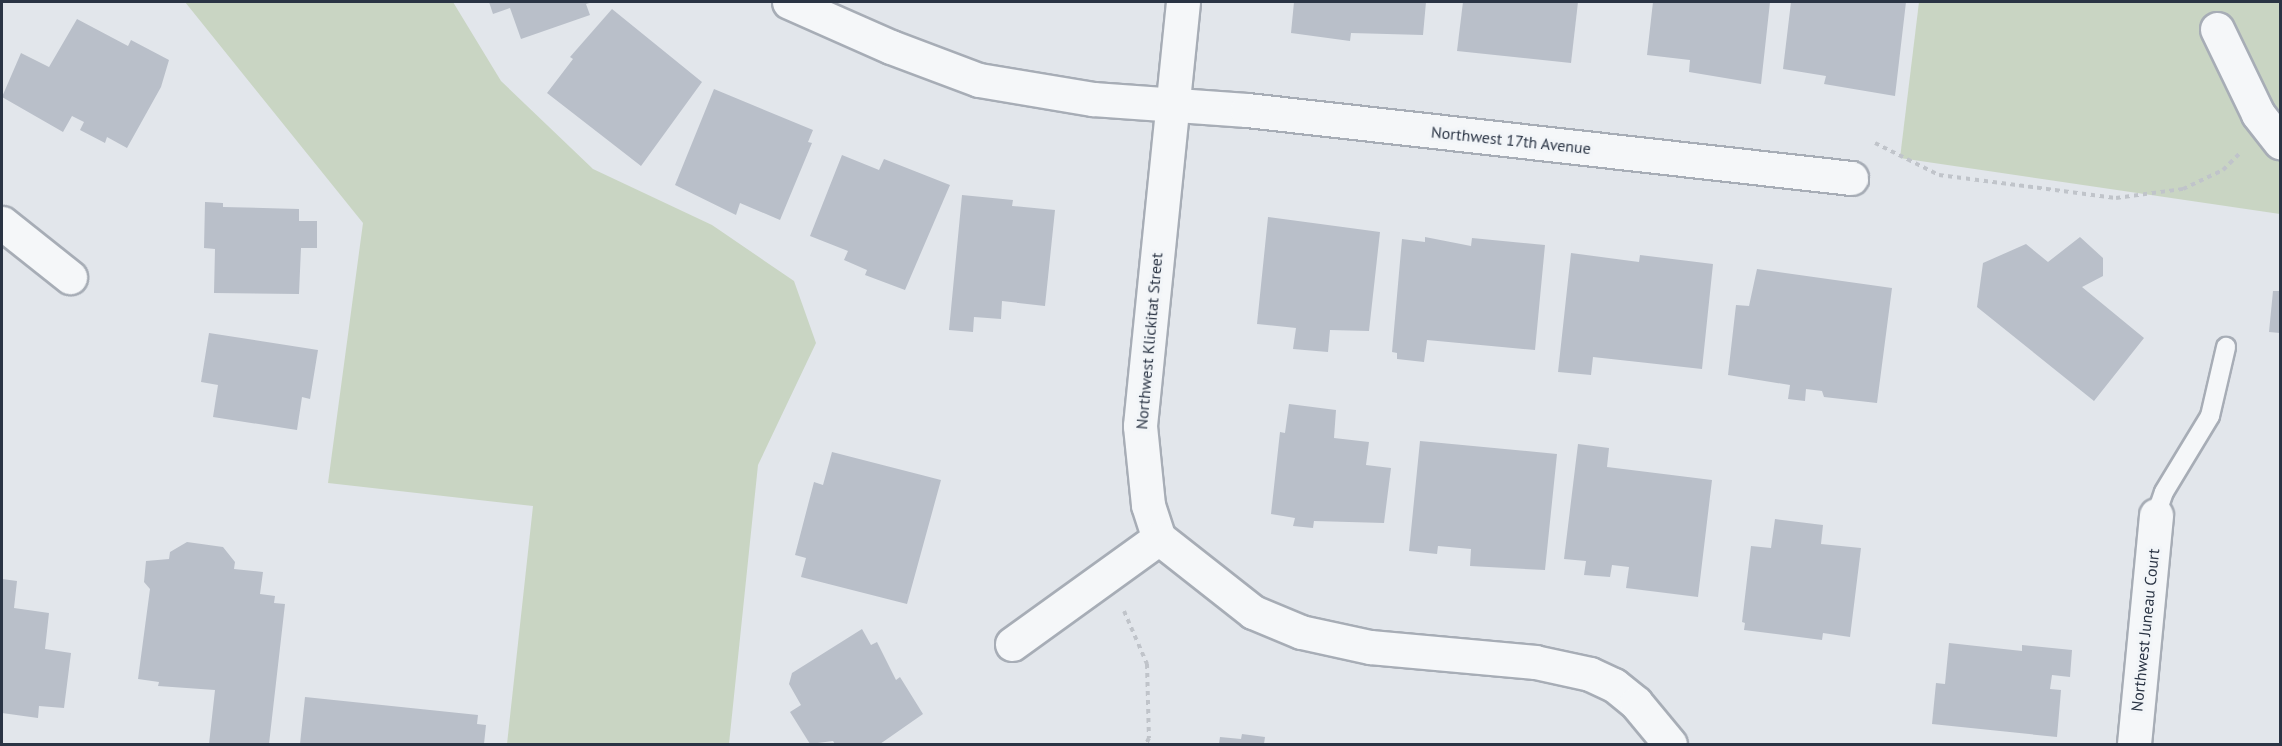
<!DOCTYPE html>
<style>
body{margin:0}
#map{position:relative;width:2282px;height:746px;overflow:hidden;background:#e2e6eb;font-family:"PT Sans",sans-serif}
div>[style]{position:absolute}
.green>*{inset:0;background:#c9d5c3}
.building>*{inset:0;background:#b9bfc9}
.path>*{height:4px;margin-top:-2px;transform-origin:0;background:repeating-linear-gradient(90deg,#c0c4ca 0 4.5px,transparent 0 9px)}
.roads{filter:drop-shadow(2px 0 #a7adb6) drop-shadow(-2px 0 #a7adb6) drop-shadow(0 2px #a7adb6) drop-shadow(0 -2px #a7adb6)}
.lane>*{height:18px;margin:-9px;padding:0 9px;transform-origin:9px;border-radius:9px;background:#f5f7f9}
.street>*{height:33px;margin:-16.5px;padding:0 16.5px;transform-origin:16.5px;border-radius:16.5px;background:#f5f7f9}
span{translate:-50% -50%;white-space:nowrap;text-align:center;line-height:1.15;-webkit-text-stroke:6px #f2f5f8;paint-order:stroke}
.street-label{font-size:16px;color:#2a3444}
.frame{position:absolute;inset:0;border:3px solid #2a3444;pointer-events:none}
</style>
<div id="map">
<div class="green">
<div style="clip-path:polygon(185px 2px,453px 2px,501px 81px,593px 169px,712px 225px,794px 281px,816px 343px,758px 465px,729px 744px,507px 744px,533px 506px,328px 483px,363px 223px)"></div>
<div style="clip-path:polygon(1919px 2px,2280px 2px,2280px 214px,1900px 158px)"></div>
</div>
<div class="building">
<div style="clip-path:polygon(489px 2px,593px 2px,586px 4px,590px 15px,521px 39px,510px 8px,493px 14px)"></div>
<div style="clip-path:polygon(1294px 2px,1426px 2px,1423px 35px,1351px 33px,1350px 41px,1291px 33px)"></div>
<div style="clip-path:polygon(1463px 2px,1578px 2px,1571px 63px,1457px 51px)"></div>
<div style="clip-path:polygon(1653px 2px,1770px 2px,1761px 84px,1689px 72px,1690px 60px,1647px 55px)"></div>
<div style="clip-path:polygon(1791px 2px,1906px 2px,1895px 96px,1824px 84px,1826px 76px,1783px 69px)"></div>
<div style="clip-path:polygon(612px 9px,702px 82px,641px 166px,547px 93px,573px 59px,570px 57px)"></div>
<div style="clip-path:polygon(77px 19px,128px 46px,131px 40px,169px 60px,161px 87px,127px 148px,107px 137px,105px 143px,80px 130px,84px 122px,72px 116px,63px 132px,2px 97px,21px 53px,49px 67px)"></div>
<div style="clip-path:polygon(714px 89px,813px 130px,808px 142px,812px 143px,780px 220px,740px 203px,736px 215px,675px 185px)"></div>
<div style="clip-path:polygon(842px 155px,879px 170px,884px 159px,950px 185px,905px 290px,865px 275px,867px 270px,844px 260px,848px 251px,810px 236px)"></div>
<div style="clip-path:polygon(962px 195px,1013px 200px,1012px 206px,1055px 210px,1045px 306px,1002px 301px,1001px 319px,974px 317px,973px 332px,949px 330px)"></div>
<div style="clip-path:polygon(205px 202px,223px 203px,223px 207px,299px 209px,299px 221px,317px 221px,317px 248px,301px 248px,299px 294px,214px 293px,215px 249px,204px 248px)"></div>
<div style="clip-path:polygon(1268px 217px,1380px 232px,1369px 331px,1330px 330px,1328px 352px,1293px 349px,1296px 328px,1257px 324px)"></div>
<div style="clip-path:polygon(1425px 237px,1471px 246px,1472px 238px,1545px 245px,1535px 350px,1427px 340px,1424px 362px,1397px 359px,1397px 353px,1392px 352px,1402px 239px,1425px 242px)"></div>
<div style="clip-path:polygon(2080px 237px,2103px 258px,2103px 276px,2082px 287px,2144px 338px,2094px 401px,1977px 307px,1983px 263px,2026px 244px,2048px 262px)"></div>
<div style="clip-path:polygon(1571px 253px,1639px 262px,1640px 255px,1713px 264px,1702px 369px,1593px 357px,1591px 375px,1558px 372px)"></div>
<div style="clip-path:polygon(1757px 269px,1892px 288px,1877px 403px,1824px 397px,1822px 391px,1806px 389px,1805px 401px,1788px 399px,1790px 385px,1728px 375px,1736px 305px,1749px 306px)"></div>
<div style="clip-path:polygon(2273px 291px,2280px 291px,2280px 333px,2269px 332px)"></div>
<div style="clip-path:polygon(209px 333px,318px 350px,310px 399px,302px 397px,297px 430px,213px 417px,218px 385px,201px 382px)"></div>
<div style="clip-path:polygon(1289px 404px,1336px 410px,1334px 438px,1369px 442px,1366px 465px,1391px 468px,1384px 523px,1314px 521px,1313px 528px,1293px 526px,1295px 518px,1271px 514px,1280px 432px,1285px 433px)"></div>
<div style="clip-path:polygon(1420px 441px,1557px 454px,1545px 570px,1470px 566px,1471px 549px,1438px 546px,1437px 554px,1409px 551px)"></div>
<div style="clip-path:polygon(1578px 444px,1609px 448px,1607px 467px,1712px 480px,1698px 597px,1626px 588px,1629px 567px,1612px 565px,1610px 577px,1584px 575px,1586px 561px,1564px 559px)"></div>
<div style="clip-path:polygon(832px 452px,941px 480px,907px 604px,801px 577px,806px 558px,795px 555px,814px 482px,823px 485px)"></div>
<div style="clip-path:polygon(1775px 519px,1823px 525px,1821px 544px,1861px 548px,1850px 637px,1823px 633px,1822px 640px,1744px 630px,1745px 623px,1742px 622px,1751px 546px,1771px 548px)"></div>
<div style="clip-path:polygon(187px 542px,223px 547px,235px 562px,234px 569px,263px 572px,260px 594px,275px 596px,274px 603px,285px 604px,269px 744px,209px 744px,215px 690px,158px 686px,159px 682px,138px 679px,150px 589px,144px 582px,146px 561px,169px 559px,170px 552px)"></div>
<div style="clip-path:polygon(2px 579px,17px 581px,14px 608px,49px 613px,45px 649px,71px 653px,64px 708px,39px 706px,38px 718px,2px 713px)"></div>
<div style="clip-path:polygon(862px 629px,871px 645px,877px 642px,896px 680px,900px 677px,923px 714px,880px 744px,835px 744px,833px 741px,810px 744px,790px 712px,801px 705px,789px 684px,792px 673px)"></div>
<div style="clip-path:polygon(1949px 643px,2022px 651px,2022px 645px,2072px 650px,2070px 677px,2052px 675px,2050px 689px,2061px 690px,2057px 737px,1932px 724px,1936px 683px,1945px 684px)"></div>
<div style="clip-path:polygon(305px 697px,478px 715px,477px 724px,486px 725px,484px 744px,300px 744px)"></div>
<div style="clip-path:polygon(1242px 734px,1265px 737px,1264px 744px,1219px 744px,1220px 737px,1241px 739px)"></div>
</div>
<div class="path">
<div style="left:1875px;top:143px;width:72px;rotate:26.6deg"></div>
<div style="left:1939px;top:175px;width:178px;rotate:7.4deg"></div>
<div style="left:2116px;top:198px;width:68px;rotate:-7.7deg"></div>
<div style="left:2183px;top:189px;width:44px;rotate:-25.4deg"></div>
<div style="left:2223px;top:170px;width:23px;rotate:-45deg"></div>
<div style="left:1124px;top:611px;width:58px;rotate:66.5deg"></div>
<div style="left:1147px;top:664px;width:74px;rotate:88.5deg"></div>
<div style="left:1149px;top:738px;width:7px;rotate:117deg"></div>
</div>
<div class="roads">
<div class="lane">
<div style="left:2156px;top:515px;width:24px;rotate:-71deg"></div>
<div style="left:2164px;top:492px;width:89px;rotate:-58.8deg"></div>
<div style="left:2210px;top:416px;width:71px;rotate:-76.9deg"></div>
</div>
<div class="street">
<div style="left:789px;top:2px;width:111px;rotate:23.8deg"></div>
<div style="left:891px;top:47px;width:94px;rotate:20.6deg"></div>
<div style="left:979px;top:80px;width:116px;rotate:9.5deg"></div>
<div style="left:1093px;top:99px;width:154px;rotate:4.1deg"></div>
<div style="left:1247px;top:110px;width:608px;rotate:6.42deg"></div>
<div style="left:1183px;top:2px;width:426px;rotate:95.8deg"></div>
<div style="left:1140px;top:426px;width:79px;rotate:84.2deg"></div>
<div style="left:1148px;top:505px;width:35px;rotate:72deg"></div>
<div style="left:1159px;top:538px;width:120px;rotate:38.2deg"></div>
<div style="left:1253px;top:612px;width:52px;rotate:22.6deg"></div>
<div style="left:1301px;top:632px;width:71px;rotate:12.3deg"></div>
<div style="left:1370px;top:647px;width:166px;rotate:5.2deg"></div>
<div style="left:1535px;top:662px;width:56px;rotate:12.3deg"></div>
<div style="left:1590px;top:674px;width:26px;rotate:25deg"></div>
<div style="left:1614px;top:685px;width:28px;rotate:39deg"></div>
<div style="left:1636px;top:703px;width:53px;rotate:50.3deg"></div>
<div style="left:2217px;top:29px;width:94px;rotate:64.2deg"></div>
<div style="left:2258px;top:114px;width:36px;rotate:52deg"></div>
<div style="left:2px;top:223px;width:87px;rotate:38.5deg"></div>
<div style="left:1012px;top:644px;width:181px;rotate:-35.8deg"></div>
<div style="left:2134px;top:744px;width:230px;rotate:-84.5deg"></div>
</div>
</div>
<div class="street-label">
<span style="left:1511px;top:140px;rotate:6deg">Northwest 17th Avenue</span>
<span style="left:1149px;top:341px;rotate:-85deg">Northwest Klickitat Street</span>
<span style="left:2145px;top:630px;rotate:-84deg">Northwest Juneau Court</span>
</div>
<div class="frame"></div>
</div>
